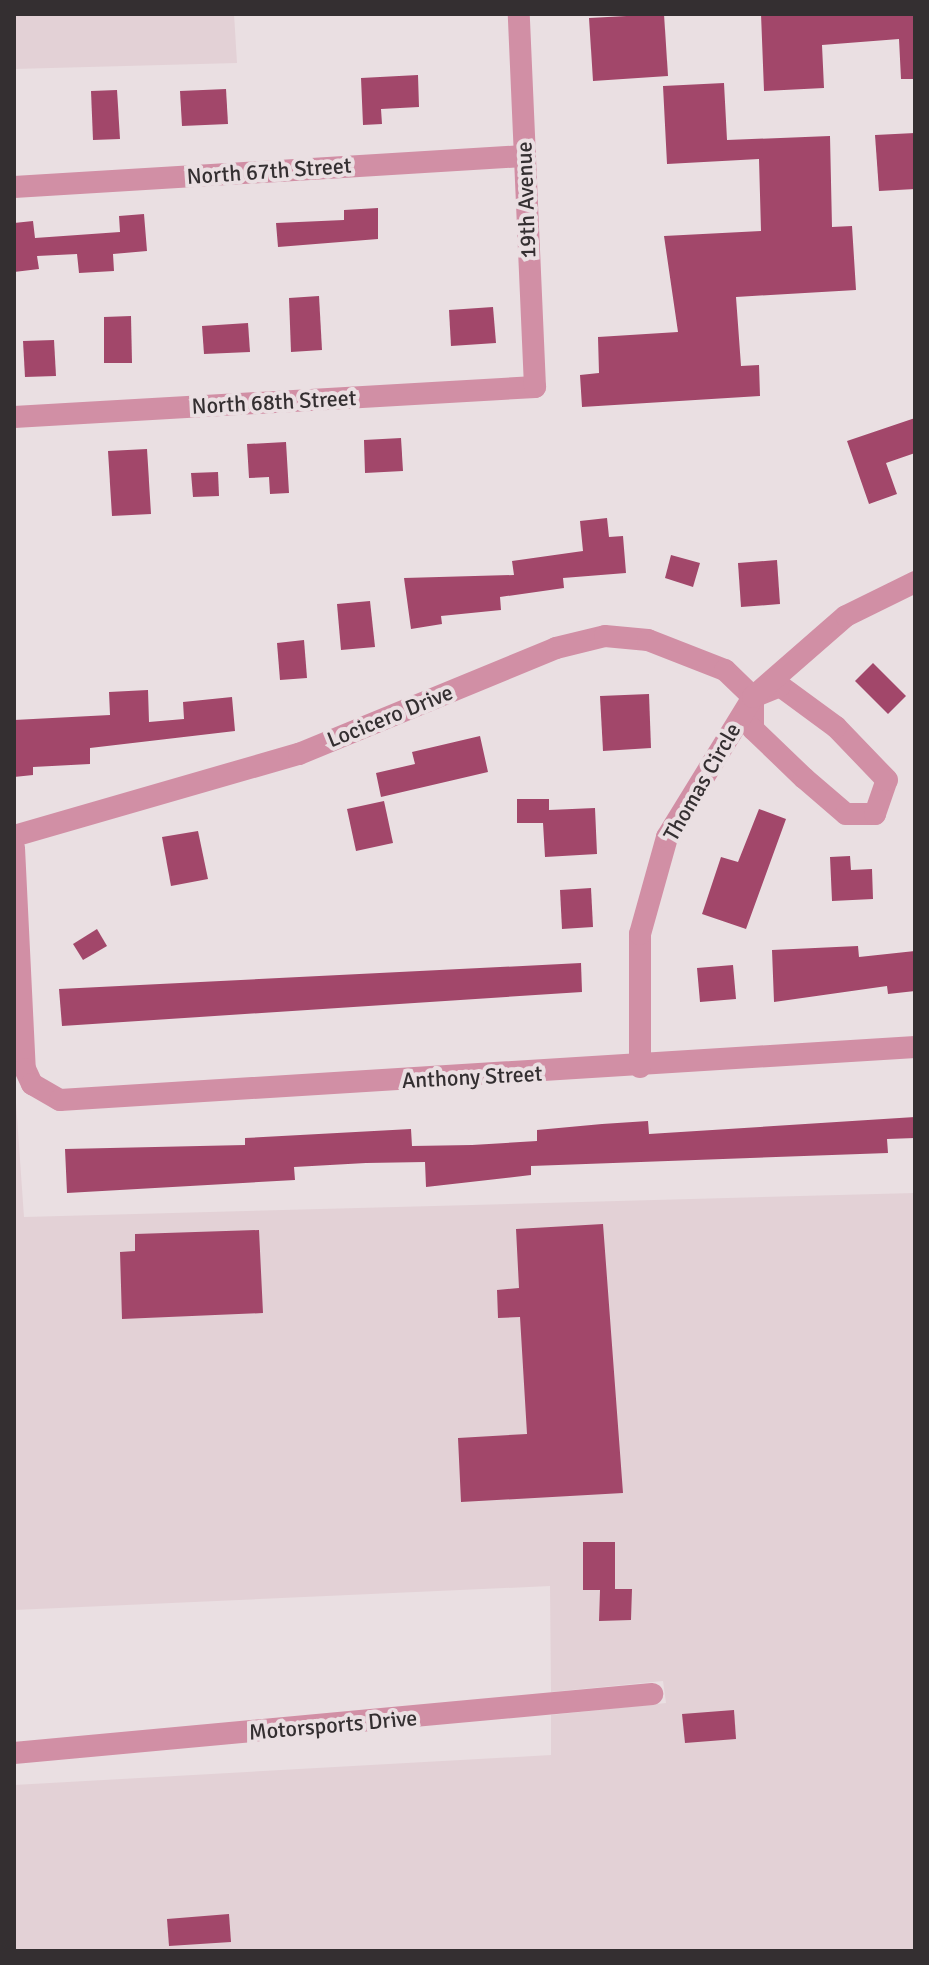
<!DOCTYPE html>
<style>
body{margin:0}
#map{position:relative;width:929px;height:1965px;overflow:hidden;background:#eadfe2;font-family:Signika,sans-serif}
div>[style]{position:absolute}
.built>*{inset:0;background:#e3d1d6}
.building>*{inset:0;background:#a2476a}
.minor>*{height:22px;margin:-11px;padding:0 11px;transform-origin:11px;border-radius:11px;background:#d18fa5}
span{translate:-50% -50%;white-space:nowrap;text-align:center;line-height:1.15;-webkit-text-stroke:8px #eadfe2;paint-order:stroke}
.street-label{font-size:22px;color:#342f31}
.frame{position:absolute;inset:0;border:16px solid #342f31;pointer-events:none}
</style>
<div id="map">
<div class="built">
<div style="clip-path:polygon(14px 14px,234px 14px,237px 63px,14px 69px)"></div>
<div style="clip-path:polygon(14px 1074px,24px 1217px,915px 1193px,915px 1951px,14px 1951px,14px 1785px,551px 1755px,551px 1715px,666px 1703px,663px 1681px,551px 1692px,550px 1586px,14px 1610px)"></div>
</div>
<div class="building">
<div style="clip-path:polygon(664px 14px,668px 76px,593px 81px,589px 18px)"></div>
<div style="clip-path:polygon(761px 14px,915px 14px,915px 79px,901px 79px,899px 39px,822px 45px,824px 88px,764px 91px)"></div>
<div style="clip-path:polygon(418px 75px,419px 107px,381px 109px,382px 124px,363px 125px,361px 78px)"></div>
<div style="clip-path:polygon(724px 83px,727px 140px,830px 136px,832px 227px,852px 226px,856px 290px,736px 297px,741px 366px,759px 365px,760px 396px,582px 407px,580px 375px,599px 373px,598px 337px,678px 332px,664px 236px,761px 231px,759px 159px,667px 164px,663px 86px)"></div>
<div style="clip-path:polygon(226px 89px,228px 124px,182px 126px,180px 91px)"></div>
<div style="clip-path:polygon(117px 90px,120px 139px,93px 140px,91px 91px)"></div>
<div style="clip-path:polygon(915px 133px,915px 189px,879px 191px,875px 135px)"></div>
<div style="clip-path:polygon(378px 208px,378px 239px,278px 247px,276px 223px,344px 220px,344px 210px)"></div>
<div style="clip-path:polygon(144px 214px,147px 251px,113px 254px,114px 271px,79px 273px,77px 254px,37px 256px,39px 269px,14px 272px,14px 223px,33px 221px,35px 238px,120px 232px,119px 216px)"></div>
<div style="clip-path:polygon(319px 296px,322px 350px,291px 352px,289px 298px)"></div>
<div style="clip-path:polygon(493px 307px,496px 343px,451px 346px,449px 310px)"></div>
<div style="clip-path:polygon(131px 316px,132px 363px,104px 363px,104px 317px)"></div>
<div style="clip-path:polygon(248px 323px,250px 352px,204px 354px,202px 326px)"></div>
<div style="clip-path:polygon(54px 340px,56px 376px,25px 377px,23px 341px)"></div>
<div style="clip-path:polygon(915px 418px,915px 453px,886px 463px,897px 494px,869px 504px,847px 441px)"></div>
<div style="clip-path:polygon(401px 438px,403px 471px,365px 473px,364px 440px)"></div>
<div style="clip-path:polygon(286px 442px,289px 493px,270px 494px,269px 477px,249px 478px,247px 444px)"></div>
<div style="clip-path:polygon(147px 449px,151px 514px,112px 516px,108px 451px)"></div>
<div style="clip-path:polygon(218px 472px,219px 496px,193px 497px,191px 473px)"></div>
<div style="clip-path:polygon(607px 518px,609px 537px,623px 536px,626px 573px,563px 578px,564px 588px,500px 597px,501px 610px,441px 616px,442px 624px,411px 629px,404px 578px,514px 575px,512px 561px,583px 551px,580px 521px)"></div>
<div style="clip-path:polygon(671px 555px,700px 563px,693px 587px,665px 578px)"></div>
<div style="clip-path:polygon(777px 560px,780px 604px,741px 607px,738px 563px)"></div>
<div style="clip-path:polygon(370px 601px,375px 647px,341px 650px,337px 604px)"></div>
<div style="clip-path:polygon(304px 640px,307px 678px,280px 680px,277px 643px)"></div>
<div style="clip-path:polygon(873px 663px,906px 696px,888px 714px,855px 681px)"></div>
<div style="clip-path:polygon(148px 690px,149px 722px,184px 719px,183px 702px,232px 697px,235px 731px,90px 748px,90px 764px,33px 767px,33px 775px,14px 777px,14px 720px,110px 715px,109px 692px)"></div>
<div style="clip-path:polygon(649px 694px,651px 748px,603px 751px,600px 696px)"></div>
<div style="clip-path:polygon(480px 736px,488px 772px,381px 797px,376px 773px,415px 764px,412px 752px)"></div>
<div style="clip-path:polygon(517px 799px,549px 799px,549px 810px,595px 808px,597px 854px,545px 857px,543px 823px,517px 823px)"></div>
<div style="clip-path:polygon(384px 801px,393px 843px,356px 851px,347px 809px)"></div>
<div style="clip-path:polygon(759px 809px,786px 819px,746px 929px,702px 914px,721px 857px,738px 862px)"></div>
<div style="clip-path:polygon(198px 831px,208px 879px,171px 886px,162px 837px)"></div>
<div style="clip-path:polygon(850px 856px,851px 870px,872px 869px,873px 899px,832px 901px,830px 857px)"></div>
<div style="clip-path:polygon(591px 888px,593px 927px,562px 929px,560px 890px)"></div>
<div style="clip-path:polygon(97px 929px,107px 946px,83px 960px,73px 944px)"></div>
<div style="clip-path:polygon(858px 946px,859px 957px,915px 951px,915px 991px,888px 994px,887px 986px,774px 1002px,772px 950px)"></div>
<div style="clip-path:polygon(581px 963px,582px 992px,62px 1026px,59px 989px)"></div>
<div style="clip-path:polygon(733px 965px,736px 999px,700px 1002px,697px 968px)"></div>
<div style="clip-path:polygon(915px 1117px,915px 1138px,887px 1139px,888px 1153px,531px 1166px,531px 1175px,426px 1187px,425px 1162px,366px 1163px,294px 1167px,295px 1180px,67px 1193px,65px 1149px,245px 1145px,245px 1138px,411px 1129px,412px 1146px,472px 1145px,537px 1141px,537px 1130px,602px 1124px,648px 1121px,649px 1134px)"></div>
<div style="clip-path:polygon(603px 1224px,623px 1493px,461px 1502px,458px 1438px,527px 1434px,520px 1317px,498px 1318px,497px 1290px,519px 1288px,516px 1229px)"></div>
<div style="clip-path:polygon(259px 1230px,263px 1313px,122px 1319px,120px 1252px,135px 1251px,135px 1234px)"></div>
<div style="clip-path:polygon(583px 1542px,615px 1542px,615px 1589px,632px 1589px,631px 1620px,599px 1621px,600px 1590px,583px 1590px)"></div>
<div style="clip-path:polygon(734px 1710px,736px 1739px,685px 1743px,682px 1714px)"></div>
<div style="clip-path:polygon(229px 1914px,231px 1942px,169px 1946px,167px 1919px)"></div>
</div>
<div class="minor">
<div style="left:14px;top:187px;width:511px;rotate:-3.48deg"></div>
<div style="left:14px;top:417px;width:522px;rotate:-3.3deg"></div>
<div style="left:535px;top:387px;width:373px;rotate:-92.5deg"></div>
<div style="left:14px;top:836px;width:297px;rotate:-16.1deg"></div>
<div style="left:299px;top:754px;width:278px;rotate:-22.4deg"></div>
<div style="left:556px;top:648px;width:50px;rotate:-13.8deg"></div>
<div style="left:605px;top:636px;width:43px;rotate:5.3deg"></div>
<div style="left:648px;top:640px;width:83px;rotate:21.3deg"></div>
<div style="left:725px;top:670px;width:39px;rotate:44deg"></div>
<div style="left:753px;top:697px;width:32px;rotate:90deg"></div>
<div style="left:753px;top:729px;width:71px;rotate:43.9deg"></div>
<div style="left:804px;top:778px;width:55px;rotate:40.6deg"></div>
<div style="left:846px;top:814px;width:29px"></div>
<div style="left:875px;top:814px;width:36px;rotate:-71deg"></div>
<div style="left:887px;top:780px;width:74px;rotate:-133.9deg"></div>
<div style="left:836px;top:727px;width:69px;rotate:-143.8deg"></div>
<div style="left:780px;top:686px;width:29px;rotate:158deg"></div>
<div style="left:14px;top:848px;width:221px;rotate:87.2deg"></div>
<div style="left:25px;top:1069px;width:17px;rotate:65deg"></div>
<div style="left:32px;top:1084px;width:32px;rotate:30deg"></div>
<div style="left:60px;top:1100px;width:857px;rotate:-3.55deg"></div>
<div style="left:640px;top:1067px;width:133px;rotate:-90deg"></div>
<div style="left:640px;top:934px;width:101px;rotate:-74.4deg"></div>
<div style="left:667px;top:837px;width:164px;rotate:-58.4deg"></div>
<div style="left:753px;top:697px;width:123px;rotate:-41.1deg"></div>
<div style="left:846px;top:616px;width:77px;rotate:-26.2deg"></div>
<div style="left:14px;top:1753px;width:641px;rotate:-5.28deg"></div>
</div>
<div class="street-label">
<span style="left:269px;top:171px;rotate:-4deg">North 67th Street</span>
<span style="left:526px;top:200px;rotate:-92deg">19th Avenue</span>
<span style="left:274px;top:402px;rotate:-3deg">North 68th Street</span>
<span style="left:390px;top:716px;rotate:-22deg">Locicero Drive</span>
<span style="left:702px;top:782px;rotate:-60deg">Thomas Circle</span>
<span style="left:472px;top:1077px;rotate:-3deg">Anthony Street</span>
<span style="left:333px;top:1725px;rotate:-5deg">Motorsports Drive</span>
</div>
<div class="frame"></div>
</div>
